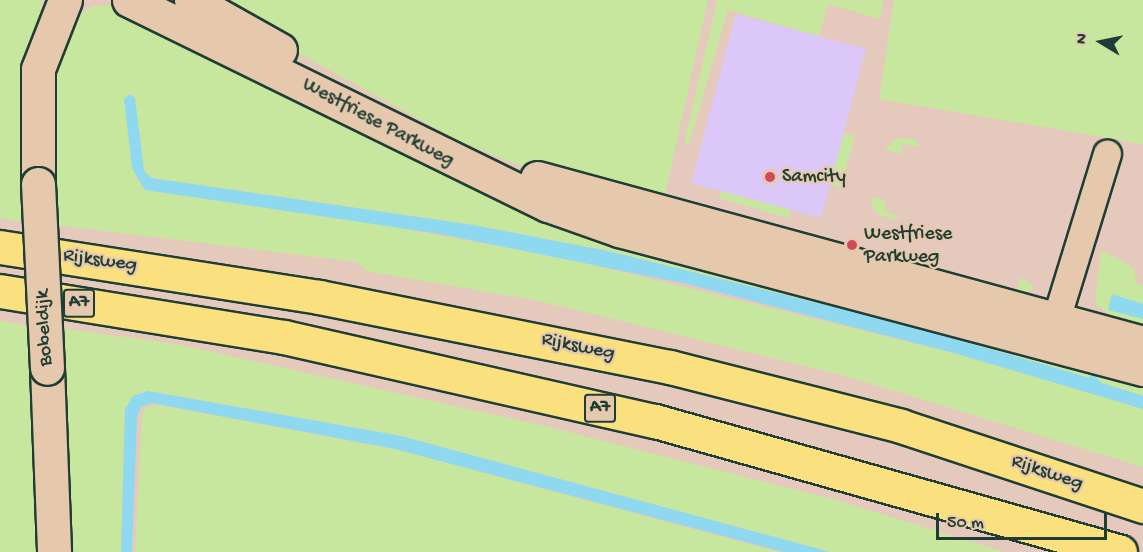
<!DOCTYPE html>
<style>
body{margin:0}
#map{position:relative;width:1143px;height:552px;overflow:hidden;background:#e4c9bc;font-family:"Gochi Hand",sans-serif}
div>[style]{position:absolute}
.green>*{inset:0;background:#c8e79e}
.water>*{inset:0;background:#8fd9f0}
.building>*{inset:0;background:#dbc8f9}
.roads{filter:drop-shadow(2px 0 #1f3d34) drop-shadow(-2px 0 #1f3d34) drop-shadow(0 2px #1f3d34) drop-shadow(0 -2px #1f3d34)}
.minor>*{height:27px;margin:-13.5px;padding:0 13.5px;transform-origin:13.5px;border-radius:13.5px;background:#e6c9ad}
.tertiary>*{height:33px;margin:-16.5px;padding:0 16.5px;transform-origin:16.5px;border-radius:16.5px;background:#e6c9ad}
.motorway>*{height:33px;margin:-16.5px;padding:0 16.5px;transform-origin:16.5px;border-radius:16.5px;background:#fbe080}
.bridges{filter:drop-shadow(2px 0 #1f3d34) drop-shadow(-2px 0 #1f3d34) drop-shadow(0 2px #1f3d34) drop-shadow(0 -2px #1f3d34)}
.tertiary-bridge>*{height:33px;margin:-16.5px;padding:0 16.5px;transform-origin:16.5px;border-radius:16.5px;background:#e6c9ad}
.dots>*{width:16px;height:16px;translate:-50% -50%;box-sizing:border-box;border:3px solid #e6c9ad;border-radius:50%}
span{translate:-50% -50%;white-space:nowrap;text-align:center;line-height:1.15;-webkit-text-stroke:4.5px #e6c9ad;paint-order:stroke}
.shield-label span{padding:2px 4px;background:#e6c9ad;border:2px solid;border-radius:4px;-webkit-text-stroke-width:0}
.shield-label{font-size:18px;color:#1f3d34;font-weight:700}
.street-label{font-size:20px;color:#1f3d34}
.poi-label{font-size:20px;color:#1f3d34}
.left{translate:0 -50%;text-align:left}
.north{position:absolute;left:1071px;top:12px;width:60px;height:60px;-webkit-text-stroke:4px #e6c9ad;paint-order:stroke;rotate:280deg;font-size:16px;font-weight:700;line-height:24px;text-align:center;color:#1f3d34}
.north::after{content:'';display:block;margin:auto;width:21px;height:27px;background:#1f3d34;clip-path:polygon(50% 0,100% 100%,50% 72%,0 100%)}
.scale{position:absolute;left:936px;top:513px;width:171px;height:27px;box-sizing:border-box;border:3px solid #1f3d34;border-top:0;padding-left:8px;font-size:18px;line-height:21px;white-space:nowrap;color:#1f3d34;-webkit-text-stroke:4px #e6c9ad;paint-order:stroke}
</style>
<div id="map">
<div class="green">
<div style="clip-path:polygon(0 0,43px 0,20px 97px,25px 222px,0 218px)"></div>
<div style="clip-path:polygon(201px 0,708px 0,662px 208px,533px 171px,463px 143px)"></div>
<div style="clip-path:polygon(717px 0,884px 0,880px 19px,828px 4px,819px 36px,728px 10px,689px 144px,684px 144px)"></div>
<div style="clip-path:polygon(894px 0,1143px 0,1143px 144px,879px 99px)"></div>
<div style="clip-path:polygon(121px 5px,452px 172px,1143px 377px,1143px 396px,1102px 384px,1092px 373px,1090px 378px,922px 329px,608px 251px,473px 225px,151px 178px,144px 171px,135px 98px,136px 181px,561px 257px,954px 353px,1143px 409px,1143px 467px,842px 375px,539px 301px,366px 271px,357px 262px,56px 225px,47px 90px,69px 21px,93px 6px)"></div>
<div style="clip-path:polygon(844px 133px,855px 136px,840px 188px,830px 184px)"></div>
<div style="clip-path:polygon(897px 138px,916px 139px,920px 147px,903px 144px,900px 154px,885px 149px)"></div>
<div style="clip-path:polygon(723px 183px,793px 203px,788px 218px,719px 198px)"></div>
<div style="clip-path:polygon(870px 197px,886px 200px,884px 210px,899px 217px,893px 220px,875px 212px)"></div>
<div style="clip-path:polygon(837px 239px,1016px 292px,1021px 277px,1035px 288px,1022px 295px)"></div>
<div style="clip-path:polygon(1101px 250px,1133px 267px,1137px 284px,1143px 286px,1143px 304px,1112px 294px,1112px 307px,1143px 319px,1143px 336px,1095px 304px)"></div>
<div style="clip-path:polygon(0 321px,29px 326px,38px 552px,0 552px)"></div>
<div style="clip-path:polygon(60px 328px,176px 344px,545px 426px,836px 500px,1005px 552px,830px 552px,401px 436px,148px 391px,125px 409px,121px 552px,63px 552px)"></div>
<div style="clip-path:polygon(159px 405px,395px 449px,779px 552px,135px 552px,142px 416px,145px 408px)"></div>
</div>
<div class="water">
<div style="clip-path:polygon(129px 94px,135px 98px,144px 171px,151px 178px,473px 225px,608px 251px,922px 329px,1090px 378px,1091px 373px,1102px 383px,1143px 396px,1143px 409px,954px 353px,687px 284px,440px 234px,145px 190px,132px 168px,124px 99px)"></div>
<div style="clip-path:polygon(1112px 294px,1143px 304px,1143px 319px,1108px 310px)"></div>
<div style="clip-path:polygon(148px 391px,401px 436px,830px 552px,784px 552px,395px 449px,152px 403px,141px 407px,137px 418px,132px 552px,121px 552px,125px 409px,133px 396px)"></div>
</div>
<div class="building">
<div style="clip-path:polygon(736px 14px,866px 49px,821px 218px,691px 183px)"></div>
</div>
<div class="roads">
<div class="minor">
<div style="left:1057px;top:316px;width:170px;rotate:-72.9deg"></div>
</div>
<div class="tertiary">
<div style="left:129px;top:0;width:466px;rotate:26.1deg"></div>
<div style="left:548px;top:205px;width:75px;rotate:19.4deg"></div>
<div style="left:619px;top:230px;width:542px;rotate:14.86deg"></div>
<div style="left:191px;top:0;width:102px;rotate:29.3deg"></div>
<div style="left:537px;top:178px;width:628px;rotate:15.23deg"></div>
<div style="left:38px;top:184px;width:115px;rotate:-90deg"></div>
<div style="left:38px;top:69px;width:74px;rotate:-68.6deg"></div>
<div style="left:47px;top:368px;width:184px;rotate:87.8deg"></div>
</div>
<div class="motorway">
<div style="left:0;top:247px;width:323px;rotate:8.9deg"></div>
<div style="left:319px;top:297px;width:358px;rotate:11.3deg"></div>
<div style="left:670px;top:367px;width:238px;rotate:14.3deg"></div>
<div style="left:901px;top:426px;width:255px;rotate:18.3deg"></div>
<div style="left:0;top:291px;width:288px;rotate:9.2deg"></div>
<div style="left:284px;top:337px;width:380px;rotate:12.8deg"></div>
<div style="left:655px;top:421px;width:483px;rotate:15.7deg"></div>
</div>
</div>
<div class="bridges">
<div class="tertiary-bridge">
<div style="left:38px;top:184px;width:184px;rotate:87.2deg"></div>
</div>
</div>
<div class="dots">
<div style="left:770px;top:177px;background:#d1495b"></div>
<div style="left:852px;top:245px;background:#d1495b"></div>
</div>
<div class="shield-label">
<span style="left:79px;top:303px">A7</span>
<span style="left:600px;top:408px">A7</span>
</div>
<div class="street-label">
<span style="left:378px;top:123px;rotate:28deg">Westfriese Parkweg</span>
<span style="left:100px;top:261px;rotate:8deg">Rijksweg</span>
<span style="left:45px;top:328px;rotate:-93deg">Bobeldijk</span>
<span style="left:578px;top:347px;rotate:12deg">Rijksweg</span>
<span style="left:1047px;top:473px;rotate:19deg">Rijksweg</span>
</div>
<div class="poi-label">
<span class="left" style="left:782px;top:177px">Samcity</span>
<span class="left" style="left:864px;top:246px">Westfriese<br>Parkweg</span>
</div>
<div class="north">N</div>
<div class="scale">50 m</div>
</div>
